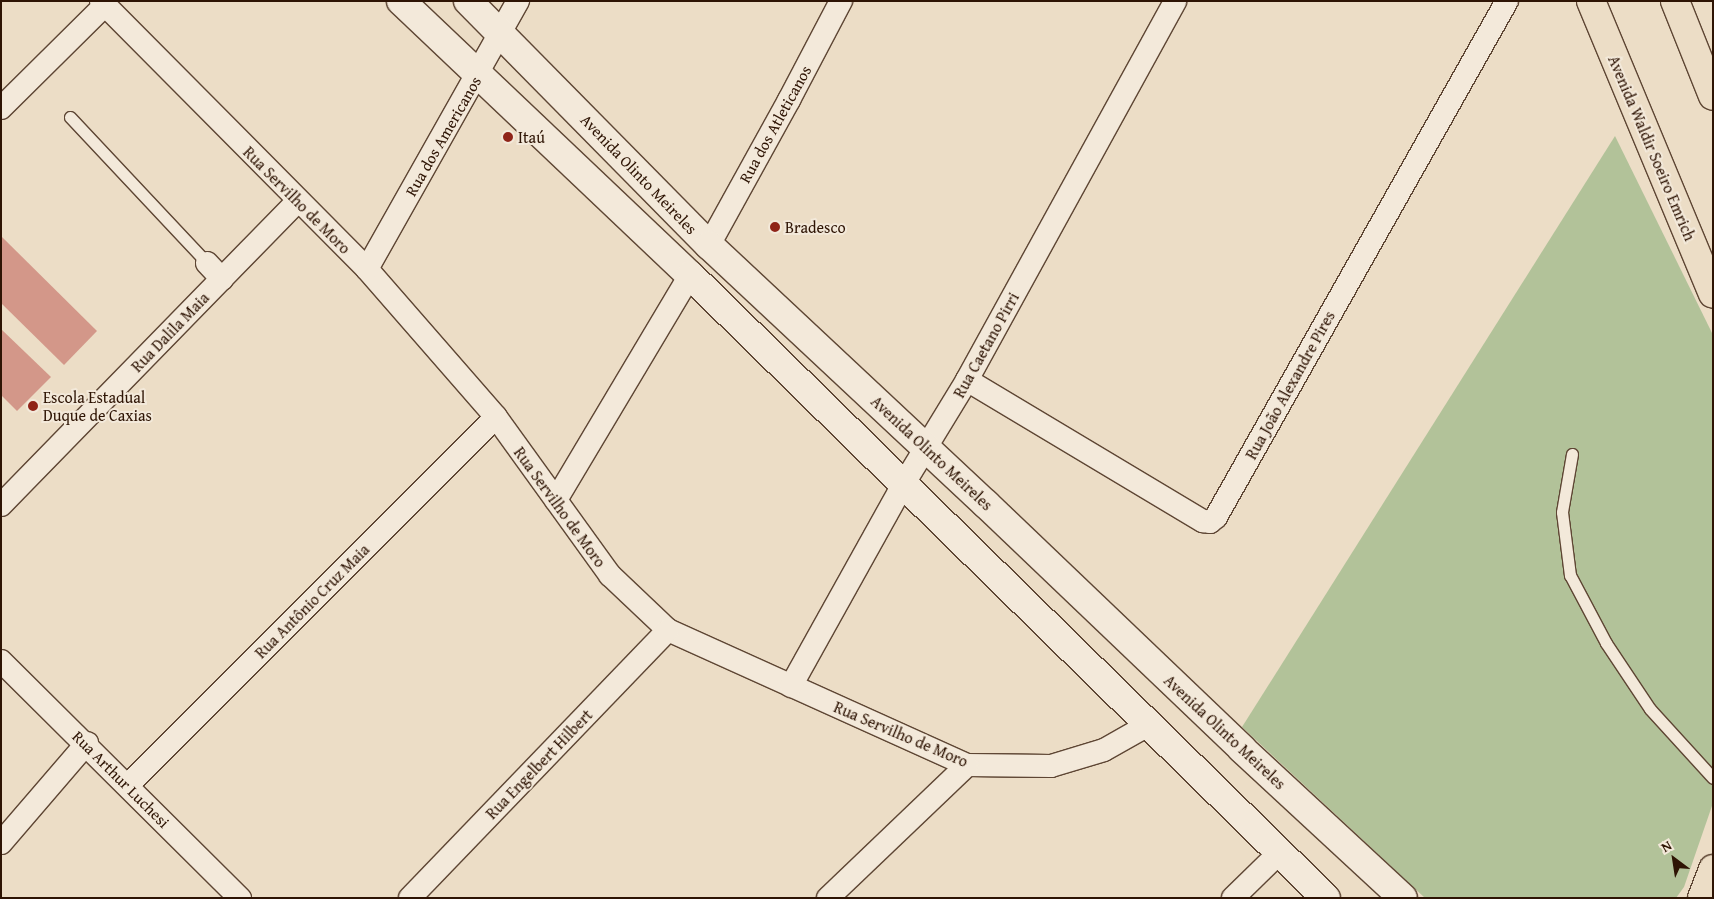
<!DOCTYPE html>
<meta charset="utf-8">
<style>
body{margin:0}
#map{position:relative;width:1714px;height:899px;overflow:hidden;background:#ecddc6;font-family:"Gentium Book Plus",serif}
div>[style]{position:absolute}
.green>*{inset:0;background:#b2c299}
.building>*{inset:0;background:#d39789}
.roads{filter:drop-shadow(1px 0 #5e4634) drop-shadow(-1px 0 #5e4634) drop-shadow(0 1px #5e4634) drop-shadow(0 -1px #5e4634)}
.lane>*{height:11px;margin:-5.5px;padding:0 5.5px;transform-origin:5.5px;border-radius:5.5px;background:#f3e9da}
.street>*{height:22px;margin:-11px;padding:0 11px;transform-origin:11px;border-radius:11px;background:#f3e9da}
.secondary>*{height:28px;margin:-14px;padding:0 14px;transform-origin:14px;border-radius:14px;background:#f3e9da}
.primary>*{height:28px;margin:-14px;padding:0 14px;transform-origin:14px;border-radius:14px;background:#ecddc6}
.dots>*{width:14px;height:14px;translate:-50% -50%;box-sizing:border-box;border:2px solid #f3e9da;border-radius:50%}
span{translate:-50% -50%;white-space:nowrap;text-align:center;line-height:1.15;-webkit-text-stroke:4px #f3e9da;paint-order:stroke}
.street-label{font-size:16px;color:#2e1404}
.poi-label{font-size:16px;color:#2e1404}
.left{translate:0 -50%;text-align:left}
.frame{position:absolute;inset:0;border:2px solid #2e1404;pointer-events:none}
.north{position:absolute;left:1649px;top:834px;width:50px;height:50px;-webkit-text-stroke:4px #f3e9da;paint-order:stroke;rotate:329deg;font-size:14px;font-weight:700;line-height:20px;text-align:center;color:#2e1404}
.north::after{content:'';display:block;margin:auto;width:18px;height:22px;background:#2e1404;clip-path:polygon(50% 0,100% 100%,50% 72%,0 100%)}
</style>
<div id="map">
<div class="green">
<div style="clip-path:polygon(1615px 136px,1713px 335px,1713px 803px,1684px 887px,1676px 898px,1425px 898px,1242px 727px)"></div>
</div>
<div class="building">
<div style="clip-path:polygon(1px 236px,97px 331px,64px 365px,1px 303px)"></div>
<div style="clip-path:polygon(1px 329px,51px 377px,17px 411px,1px 395px)"></div>
</div>
<div class="roads">
<div class="lane">
<div style="left:70px;top:117px;width:200px;rotate:46.8deg"></div>
<div style="left:1572px;top:454px;width:59px;rotate:99.8deg"></div>
<div style="left:1562px;top:512px;width:64px;rotate:82.8deg"></div>
<div style="left:1570px;top:575px;width:77px;rotate:62.1deg"></div>
<div style="left:1606px;top:643px;width:79px;rotate:56.3deg"></div>
<div style="left:1650px;top:709px;width:93px;rotate:47.6deg"></div>
</div>
<div class="street">
<div style="left:101px;top:1px;width:378px;rotate:45.2deg"></div>
<div style="left:367px;top:269px;width:196px;rotate:48.9deg"></div>
<div style="left:496px;top:417px;width:195px;rotate:54.2deg"></div>
<div style="left:610px;top:575px;width:80px;rotate:43.5deg"></div>
<div style="left:668px;top:630px;width:328px;rotate:24.3deg"></div>
<div style="left:967px;top:765px;width:84px;rotate:0.7deg"></div>
<div style="left:1051px;top:766px;width:55px;rotate:-16.8deg"></div>
<div style="left:1104px;top:750px;width:53px;rotate:-29.5deg"></div>
<div style="left:1px;top:108px;width:146px;rotate:-44.7deg"></div>
<div style="left:709px;top:245px;width:166px;rotate:-61.1deg"></div>
<div style="left:789px;top:100px;width:112px;rotate:-62.3deg"></div>
<div style="left:207px;top:263px;width:22px;rotate:47deg"></div>
<div style="left:367px;top:269px;width:308px;rotate:-60.6deg"></div>
<div style="left:967px;top:380px;width:275px;rotate:30.9deg"></div>
<div style="left:1203px;top:521px;width:7px;rotate:8deg"></div>
<div style="left:1210px;top:522px;width:8px;rotate:-40deg"></div>
<div style="left:1216px;top:517px;width:592px;rotate:-60.58deg"></div>
<div style="left:556px;top:500px;width:262px;rotate:-59.2deg"></div>
<div style="left:1px;top:505px;width:425px;rotate:-45.7deg"></div>
<div style="left:1px;top:661px;width:337px;rotate:44.8deg"></div>
<div style="left:791px;top:686px;width:230px;rotate:-60.9deg"></div>
<div style="left:903px;top:485px;width:123px;rotate:-58.6deg"></div>
<div style="left:967px;top:380px;width:432px;rotate:-61.2deg"></div>
<div style="left:128px;top:785px;width:520px;rotate:-45deg"></div>
<div style="left:1px;top:843px;width:132px;rotate:-49.3deg"></div>
<div style="left:410px;top:898px;width:372px;rotate:-46.1deg"></div>
<div style="left:828px;top:898px;width:192px;rotate:-43.7deg"></div>
<div style="left:1233px;top:898px;width:64px;rotate:-44.4deg"></div>
</div>
<div class="secondary">
<div style="left:401px;top:1px;width:398px;rotate:43.5deg"></div>
<div style="left:690px;top:275px;width:890px;rotate:44.41deg"></div>
<div style="left:468px;top:1px;width:343px;rotate:45.4deg"></div>
<div style="left:709px;top:245px;width:379px;rotate:43.1deg"></div>
<div style="left:986px;top:504px;width:354px;rotate:43.7deg"></div>
<div style="left:1242px;top:749px;width:219px;rotate:42.8deg"></div>
</div>
<div class="primary">
<div style="left:1591px;top:1px;width:317px;rotate:67.4deg"></div>
<div style="left:1675px;top:1px;width:102px;rotate:68.2deg"></div>
<div style="left:1702px;top:898px;width:31px;rotate:-69deg"></div>
</div>
</div>
<div class="dots">
<div style="left:508px;top:137px;background:#8f2418"></div>
<div style="left:775px;top:227px;background:#8f2418"></div>
<div style="left:33px;top:406px;background:#8f2418"></div>
</div>
<div class="street-label">
<span style="left:775px;top:124px;rotate:-61deg">Rua dos Atleticanos</span>
<span style="left:443px;top:136px;rotate:-60deg">Rua dos Americanos</span>
<span style="left:1652px;top:148px;rotate:67deg">Avenida Waldir Soeiro Emrich</span>
<span style="left:639px;top:174px;rotate:46deg">Avenida Olinto Meireles</span>
<span style="left:297px;top:200px;rotate:45deg">Rua Servilho de Moro</span>
<span style="left:170px;top:332px;rotate:-46deg">Rua Dalila Maia</span>
<span style="left:986px;top:345px;rotate:-61deg">Rua Caetano Pirri</span>
<span style="left:1290px;top:385px;rotate:-61deg">Rua João Alexandre Pires</span>
<span style="left:932px;top:453px;rotate:43deg">Avenida Olinto Meireles</span>
<span style="left:560px;top:507px;rotate:54deg">Rua Servilho de Moro</span>
<span style="left:312px;top:601px;rotate:-45deg">Rua Antônio Cruz Maia</span>
<span style="left:1225px;top:732px;rotate:43deg">Avenida Olinto Meireles</span>
<span style="left:901px;top:734px;rotate:23deg">Rua Servilho de Moro</span>
<span style="left:539px;top:764px;rotate:-46deg">Rua Engelbert Hilbert</span>
<span style="left:121px;top:779px;rotate:45deg">Rua Arthur Luchesi</span>
</div>
<div class="poi-label">
<span class="left" style="left:518px;top:137px">Itaú</span>
<span class="left" style="left:785px;top:227px">Bradesco</span>
<span class="left" style="left:43px;top:406px">Escola Estadual<br>Duque de Caxias</span>
</div>
<div class="frame"></div>
<div class="north">N</div>
</div>
